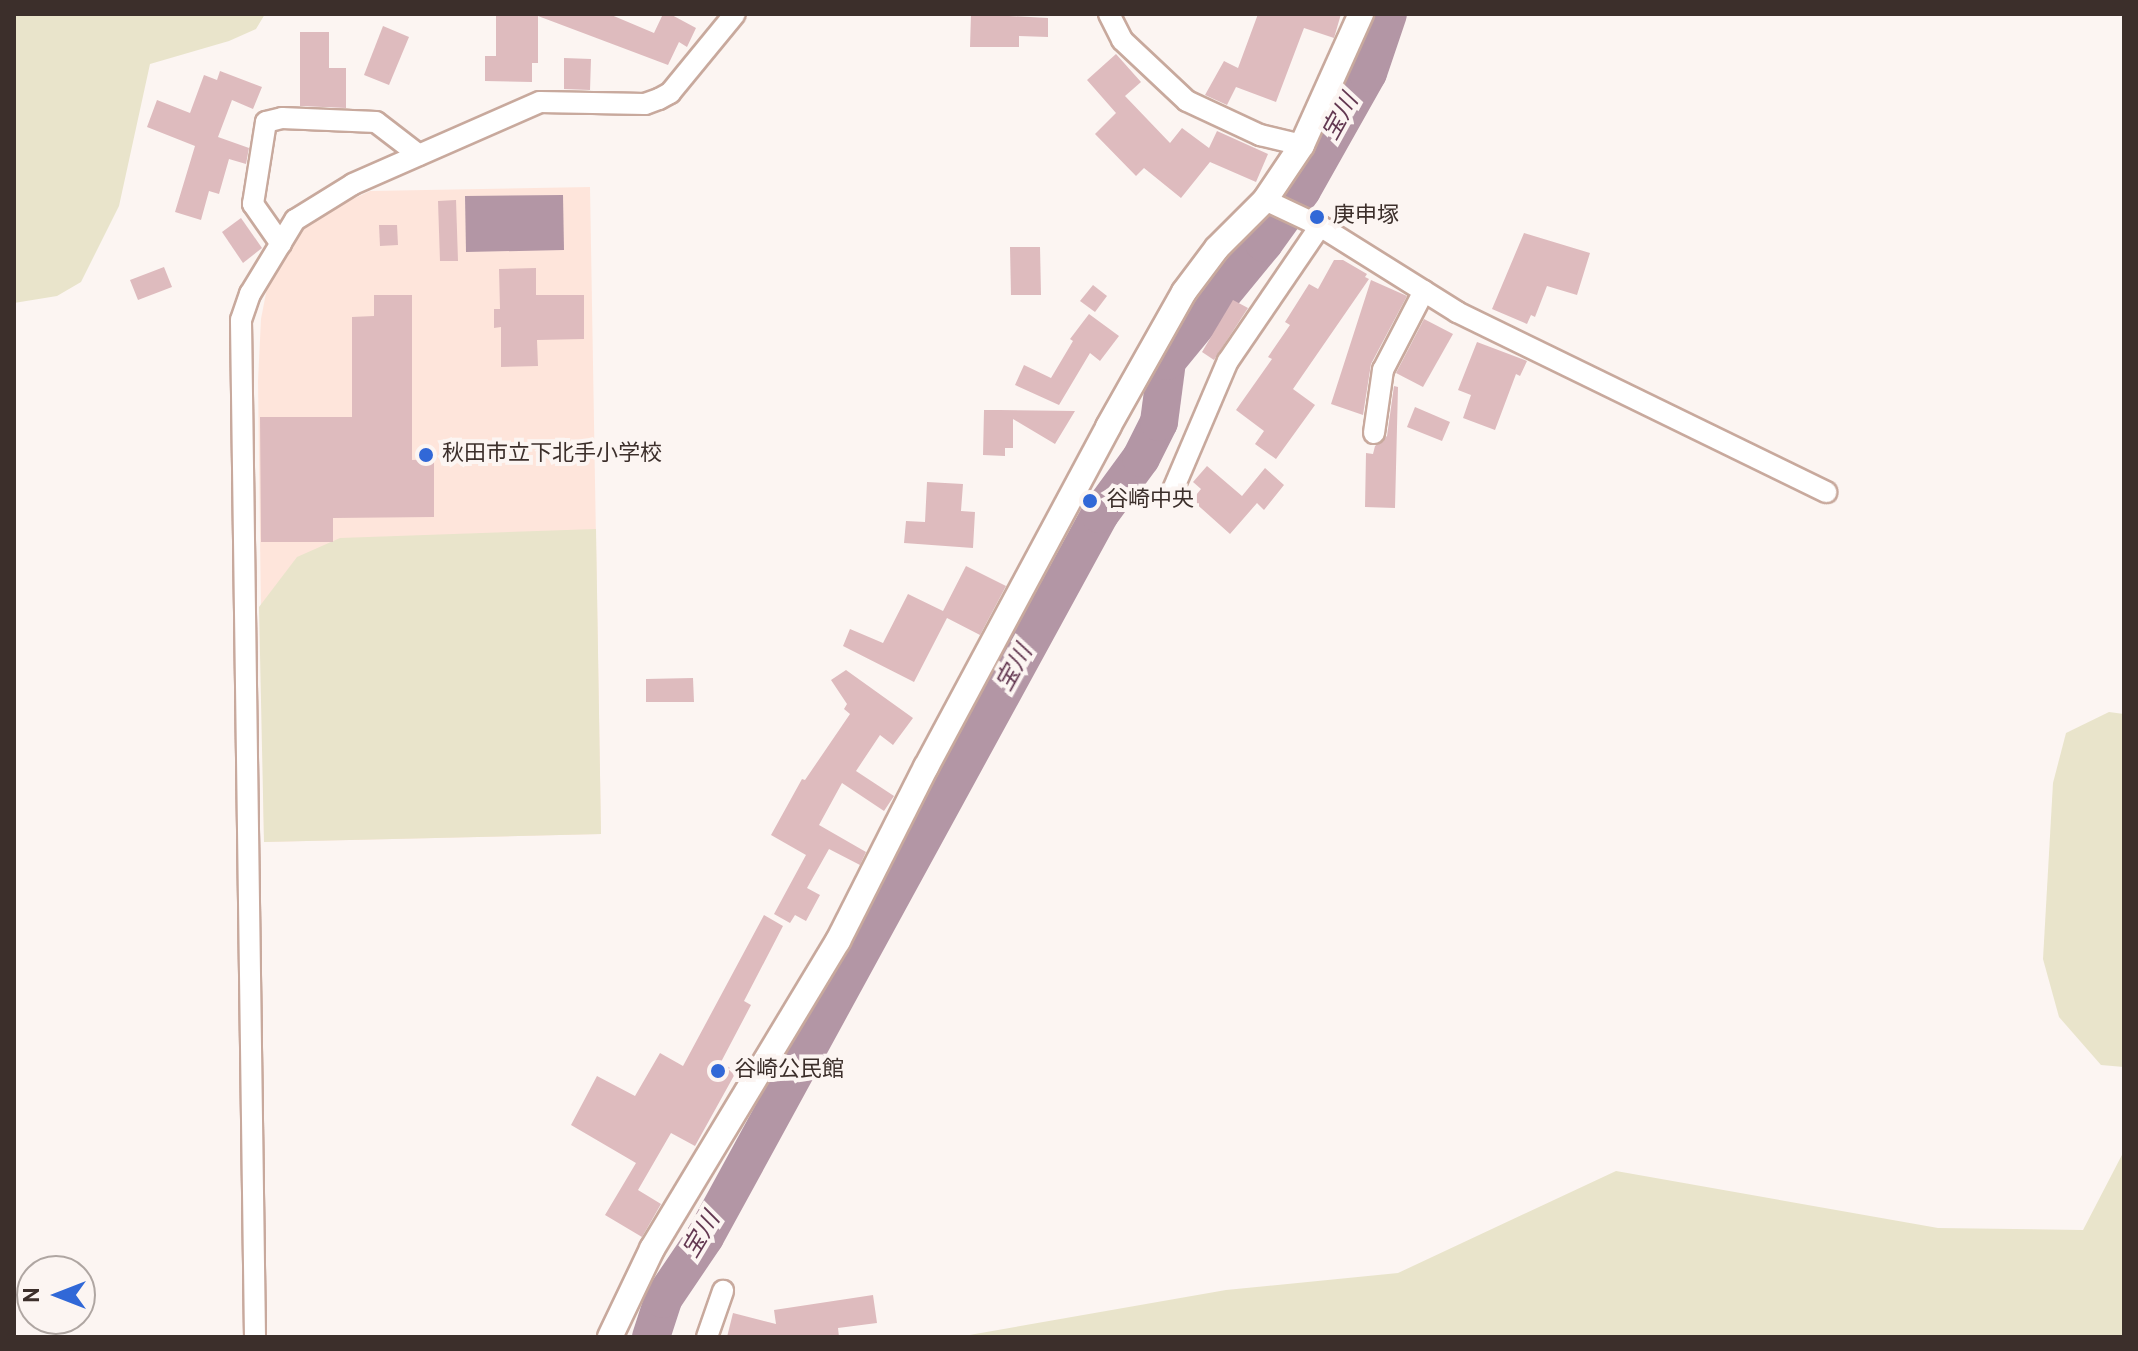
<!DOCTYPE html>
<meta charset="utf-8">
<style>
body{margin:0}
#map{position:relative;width:2138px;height:1351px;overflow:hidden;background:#fcf5f2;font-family:Overpass,"Noto Sans JP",sans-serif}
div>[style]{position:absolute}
.built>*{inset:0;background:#fee5db}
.green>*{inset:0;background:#e9e4cb}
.water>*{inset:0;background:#b396a5}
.river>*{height:38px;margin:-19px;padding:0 19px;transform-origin:19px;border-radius:19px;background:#b396a5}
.building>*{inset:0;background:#debbbe}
.roads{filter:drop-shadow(2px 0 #c8a99d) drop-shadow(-2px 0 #c8a99d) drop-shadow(0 2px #c8a99d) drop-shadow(0 -2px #c8a99d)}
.minor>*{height:20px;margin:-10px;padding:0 10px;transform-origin:10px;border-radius:10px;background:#fff}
.tertiary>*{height:24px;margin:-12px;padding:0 12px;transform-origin:12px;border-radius:12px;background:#fff}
.dots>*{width:22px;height:22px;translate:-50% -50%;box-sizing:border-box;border:4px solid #fcf5f2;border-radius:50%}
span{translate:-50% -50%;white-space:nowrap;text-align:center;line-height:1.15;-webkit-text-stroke:8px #fcf5f2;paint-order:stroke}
.poi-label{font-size:22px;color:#3c2f2b}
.left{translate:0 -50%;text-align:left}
.water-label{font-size:24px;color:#633851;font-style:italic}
.frame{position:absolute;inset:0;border:16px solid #3c2f2b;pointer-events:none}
.north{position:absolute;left:16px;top:1255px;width:80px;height:80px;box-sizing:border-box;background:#fcf5f2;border:2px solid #afa6a2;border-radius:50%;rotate:270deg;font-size:22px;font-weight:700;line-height:32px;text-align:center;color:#3c2f2b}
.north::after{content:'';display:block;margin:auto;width:28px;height:36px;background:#3168d7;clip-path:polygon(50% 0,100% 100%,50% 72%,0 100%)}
</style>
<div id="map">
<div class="built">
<div style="clip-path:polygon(590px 187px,601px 834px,264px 842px,258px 381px,261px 319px,267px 288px,308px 220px,370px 191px)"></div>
</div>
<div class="green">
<div style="clip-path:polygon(14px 14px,265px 14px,256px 29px,229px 41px,150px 64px,119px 206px,81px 282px,57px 296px,14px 303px)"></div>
<div style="clip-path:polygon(596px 529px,601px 834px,264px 842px,259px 607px,297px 557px,340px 538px)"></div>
<div style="clip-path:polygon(2109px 712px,2124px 714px,2124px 1067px,2101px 1065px,2059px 1017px,2043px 959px,2053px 783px,2066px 733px)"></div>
<div style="clip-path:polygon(2124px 1151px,2124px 1337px,958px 1337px,1226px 1290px,1398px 1273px,1616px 1171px,1938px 1228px,2083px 1230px)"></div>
</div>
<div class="water">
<div style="clip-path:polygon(563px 195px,564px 250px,466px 252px,465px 196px)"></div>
</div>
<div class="river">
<div style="left:651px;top:1337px;width:40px;rotate:-72deg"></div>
<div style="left:663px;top:1299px;width:75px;rotate:-55.9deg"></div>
<div style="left:705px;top:1237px;width:824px;rotate:-61.35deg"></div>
<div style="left:1100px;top:514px;width:69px;rotate:-53.8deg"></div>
<div style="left:1141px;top:458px;width:40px;rotate:-63.4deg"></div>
<div style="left:1159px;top:422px;width:62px;rotate:-82.5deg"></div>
<div style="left:1167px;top:361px;width:153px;rotate:-50.6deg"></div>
<div style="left:1264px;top:243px;width:65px;rotate:-54.4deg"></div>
<div style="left:1302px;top:190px;width:134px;rotate:-60.6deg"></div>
<div style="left:1368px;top:73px;width:62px;rotate:-71.3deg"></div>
</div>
<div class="building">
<div style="clip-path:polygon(496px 14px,609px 14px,654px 33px,663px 14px,670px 14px,696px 28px,687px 47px,679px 42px,668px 65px,538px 16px,538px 63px,532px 63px,532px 82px,485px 81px,485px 56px,496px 56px)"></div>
<div style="clip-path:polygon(971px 14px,1048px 18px,1048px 37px,1019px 36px,1019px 47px,970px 47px)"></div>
<div style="clip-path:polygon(1258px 14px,1341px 14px,1334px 38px,1304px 28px,1276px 102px,1236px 87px,1227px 105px,1205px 95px,1224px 61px,1238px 68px)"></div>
<div style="clip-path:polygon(383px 26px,409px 37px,389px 85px,364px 75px)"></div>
<div style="clip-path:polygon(300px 32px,329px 32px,329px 68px,346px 68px,346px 108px,300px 106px)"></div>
<div style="clip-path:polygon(1116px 54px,1141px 82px,1125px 96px,1170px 143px,1182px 128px,1209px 148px,1217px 131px,1268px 154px,1256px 182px,1210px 162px,1181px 198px,1144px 168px,1136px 176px,1095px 134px,1116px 113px,1087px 80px)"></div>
<div style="clip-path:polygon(564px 58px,591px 59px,590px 90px,564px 89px)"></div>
<div style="clip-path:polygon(220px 71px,262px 87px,253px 109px,232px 100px,218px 137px,249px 148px,246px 164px,229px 159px,219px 194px,209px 191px,201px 220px,175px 212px,195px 146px,147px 127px,157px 100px,190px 113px,204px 75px,217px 80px)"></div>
<div style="clip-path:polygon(456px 200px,458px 261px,440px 261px,438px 201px)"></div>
<div style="clip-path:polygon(241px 218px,262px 248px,243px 263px,222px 232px)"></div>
<div style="clip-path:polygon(379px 225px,397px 225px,398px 245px,380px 246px)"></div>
<div style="clip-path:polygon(1524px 233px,1590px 253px,1577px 295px,1547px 286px,1535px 317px,1531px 315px,1527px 324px,1492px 309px)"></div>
<div style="clip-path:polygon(1010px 247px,1040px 247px,1041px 295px,1011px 295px)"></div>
<div style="clip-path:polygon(1334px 260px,1343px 260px,1367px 274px,1365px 277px,1369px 279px,1293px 389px,1315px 405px,1276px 459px,1255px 444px,1264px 431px,1236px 410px,1272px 359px,1268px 357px,1290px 325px,1285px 322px,1309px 284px,1318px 289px)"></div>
<div style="clip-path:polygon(164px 267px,172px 287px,138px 300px,130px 280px)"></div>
<div style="clip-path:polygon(536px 268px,536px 295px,584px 295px,584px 339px,537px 340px,538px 366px,501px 367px,501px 327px,494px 328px,494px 309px,500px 309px,499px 269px)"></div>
<div style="clip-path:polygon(1371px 280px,1407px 296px,1371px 364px,1363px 415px,1331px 404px)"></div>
<div style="clip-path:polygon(1093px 285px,1107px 296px,1095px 312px,1080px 301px)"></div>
<div style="clip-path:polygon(374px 295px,412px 295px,412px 460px,434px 459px,434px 517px,333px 518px,333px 542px,261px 542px,260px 417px,352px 417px,352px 317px,374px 316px)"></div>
<div style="clip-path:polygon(1233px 300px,1248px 308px,1214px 360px,1202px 352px)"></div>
<div style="clip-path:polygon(1089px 314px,1119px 336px,1100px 361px,1090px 353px,1059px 405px,1015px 385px,1024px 365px,1051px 378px,1073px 341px,1070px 339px)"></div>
<div style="clip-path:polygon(1424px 319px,1453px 334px,1423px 387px,1396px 373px)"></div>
<div style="clip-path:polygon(1477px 342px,1527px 361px,1520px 376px,1516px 374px,1495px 430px,1463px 418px,1471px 395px,1458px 390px)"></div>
<div style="clip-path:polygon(1394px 386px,1398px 387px,1395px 508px,1365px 507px,1366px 453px,1373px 454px,1375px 446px,1387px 436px)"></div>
<div style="clip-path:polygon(1415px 407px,1450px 422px,1442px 441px,1407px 427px)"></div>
<div style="clip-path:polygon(984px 410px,999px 410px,1075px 411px,1055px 444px,1013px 419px,1013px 448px,1005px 448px,1005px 456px,983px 455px)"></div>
<div style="clip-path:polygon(1207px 466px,1242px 496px,1265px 468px,1284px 485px,1264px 510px,1257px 503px,1230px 534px,1192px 500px,1201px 489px,1193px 482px)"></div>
<div style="clip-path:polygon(927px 482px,963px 484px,961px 511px,975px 512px,973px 548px,904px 543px,906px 521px,925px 522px)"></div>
<div style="clip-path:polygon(966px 566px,1006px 586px,980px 635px,947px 618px,914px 682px,843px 646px,850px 629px,883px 643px,908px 594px,943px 611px)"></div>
<div style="clip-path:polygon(846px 670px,913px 718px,893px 745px,880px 735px,856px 771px,894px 796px,884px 811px,842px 783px,819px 825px,866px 852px,860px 865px,829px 849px,807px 888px,820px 895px,806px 921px,795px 915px,790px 923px,774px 914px,806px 855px,771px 835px,802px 779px,805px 780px,850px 714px,844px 709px,847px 704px,831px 680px)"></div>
<div style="clip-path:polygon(693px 678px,694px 702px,646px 702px,646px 679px)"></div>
<div style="clip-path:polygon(764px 915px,783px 926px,744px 1001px,751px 1005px,721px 1062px,736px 1072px,695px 1146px,671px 1133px,638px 1190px,661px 1204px,642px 1237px,605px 1215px,636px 1163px,571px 1125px,597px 1076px,635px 1096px,660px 1053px,683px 1066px)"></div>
<div style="clip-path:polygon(873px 1295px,877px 1323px,838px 1328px,839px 1337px,727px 1337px,733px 1313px,776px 1324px,774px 1310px)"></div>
</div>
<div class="roads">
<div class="minor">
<div style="left:1109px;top:14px;width:29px;rotate:63deg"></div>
<div style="left:1122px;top:40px;width:89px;rotate:43.2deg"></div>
<div style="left:1187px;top:101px;width:81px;rotate:25deg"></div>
<div style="left:1260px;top:135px;width:43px;rotate:13.4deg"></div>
<div style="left:1265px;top:200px;width:61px;rotate:25.3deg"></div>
<div style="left:1320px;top:226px;width:162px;rotate:32.1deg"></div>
<div style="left:1457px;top:312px;width:411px;rotate:26deg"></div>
<div style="left:281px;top:244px;width:49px;rotate:-125deg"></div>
<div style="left:253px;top:204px;width:83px;rotate:-81deg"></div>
<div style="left:266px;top:122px;width:16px;rotate:-14deg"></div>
<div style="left:282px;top:118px;width:94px;rotate:2.4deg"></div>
<div style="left:376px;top:122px;width:54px;rotate:37.5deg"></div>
<div style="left:1374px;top:433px;width:64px;rotate:-81.9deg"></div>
<div style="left:1383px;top:370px;width:89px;rotate:-62.6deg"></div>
<div style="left:1172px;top:492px;width:142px;rotate:-66.9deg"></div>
<div style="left:1228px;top:361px;width:163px;rotate:-55.7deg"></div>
<div style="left:255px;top:1337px;width:1017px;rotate:-90.79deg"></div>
<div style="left:241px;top:320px;width:28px;rotate:-71deg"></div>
<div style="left:250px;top:294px;width:87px;rotate:-58.7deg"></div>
<div style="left:295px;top:220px;width:68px;rotate:-31.8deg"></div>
<div style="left:353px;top:184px;width:204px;rotate:-23.7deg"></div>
<div style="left:540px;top:102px;width:105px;rotate:1.1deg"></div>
<div style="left:645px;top:104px;width:15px;rotate:-20deg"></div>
<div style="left:659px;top:99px;width:13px;rotate:-29deg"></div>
<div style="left:670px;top:93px;width:102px;rotate:-50.6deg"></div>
<div style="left:707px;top:1337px;width:49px;rotate:-70.8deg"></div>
</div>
<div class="tertiary">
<div style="left:610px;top:1337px;width:98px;rotate:-64.5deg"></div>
<div style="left:652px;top:1249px;width:360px;rotate:-58.9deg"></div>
<div style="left:838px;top:941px;width:195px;rotate:-63.2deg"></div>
<div style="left:926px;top:767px;width:386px;rotate:-61.8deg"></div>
<div style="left:1108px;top:427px;width:155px;rotate:-60.6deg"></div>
<div style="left:1184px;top:292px;width:55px;rotate:-53.1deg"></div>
<div style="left:1217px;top:248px;width:68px;rotate:-45deg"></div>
<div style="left:1265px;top:200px;width:66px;rotate:-56.1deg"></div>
<div style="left:1302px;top:145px;width:144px;rotate:-65.8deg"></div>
</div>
</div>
<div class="dots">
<div style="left:1317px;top:217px;background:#3168d7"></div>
<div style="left:426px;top:455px;background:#3168d7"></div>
<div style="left:1090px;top:501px;background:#3168d7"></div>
<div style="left:718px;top:1071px;background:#3168d7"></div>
</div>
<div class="poi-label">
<span class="left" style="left:1333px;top:217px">庚申塚</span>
<span class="left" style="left:442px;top:455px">秋田市立下北手小学校</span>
<span class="left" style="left:1106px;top:501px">谷崎中央</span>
<span class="left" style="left:734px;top:1071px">谷崎公民館</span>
</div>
<div class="water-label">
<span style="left:1342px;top:118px;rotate:-61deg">宝川</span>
<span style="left:1016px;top:669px;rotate:-61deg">宝川</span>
<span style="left:703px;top:1236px;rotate:-59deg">宝川</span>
</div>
<div class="frame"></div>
<div class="north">N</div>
</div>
